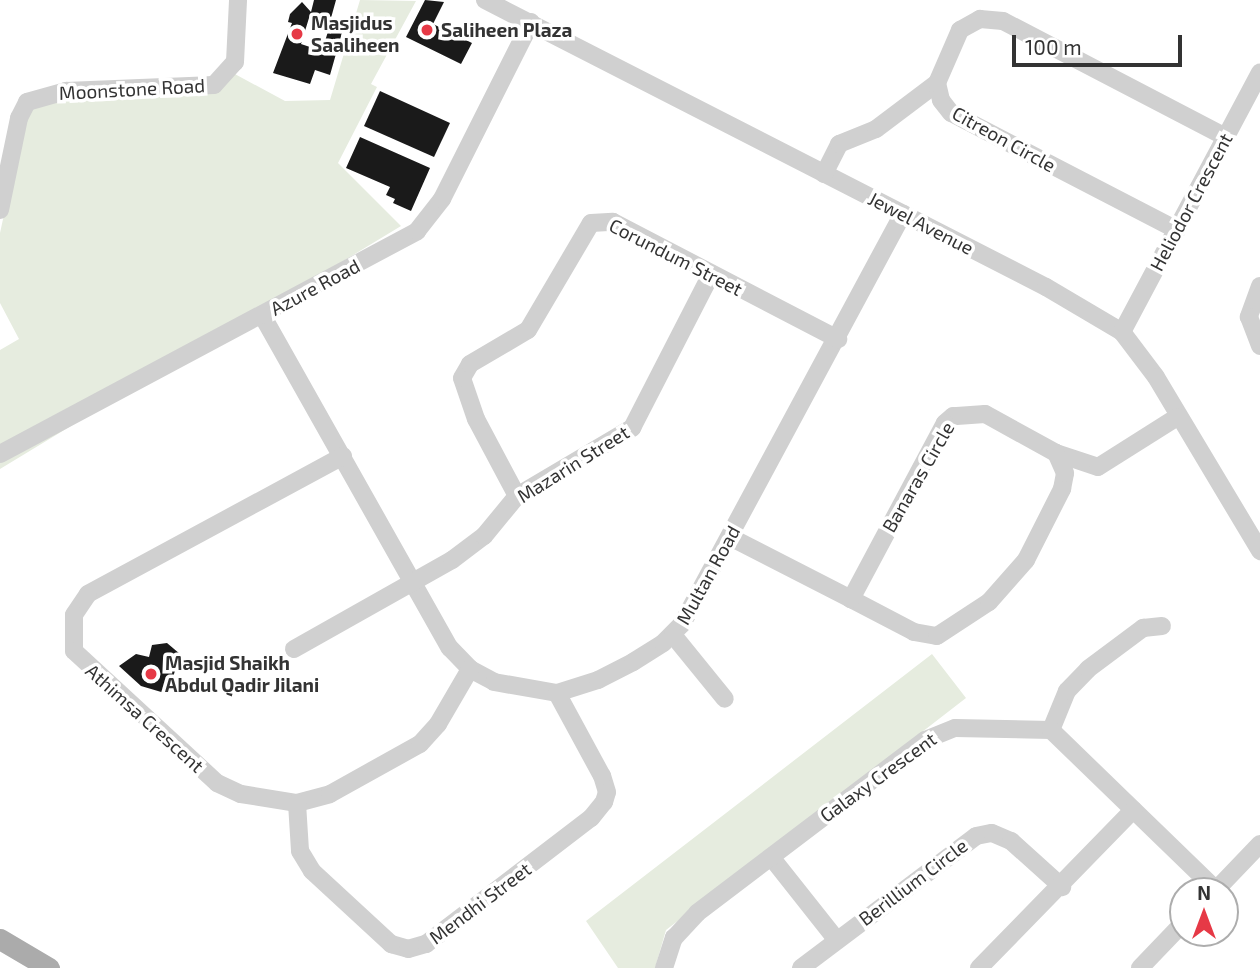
<!DOCTYPE html>
<style>
body{margin:0}
#map{position:relative;width:1260px;height:968px;overflow:hidden;background:#fff;font-family:"Exo 2",sans-serif}
div>[style]{position:absolute}
.green>*{inset:0;background:#e6ecdf}
.building>*{inset:0;background:#1a1a1a}
.minor>*{height:18px;margin:-9px;padding:0 9px;transform-origin:9px;border-radius:9px;background:#d0d0d0}
.major>*{height:21px;margin:-10.5px;padding:0 10.5px;transform-origin:10.5px;border-radius:10.5px;background:#ababab}
.dots>*{width:19px;height:19px;translate:-50% -50%;box-sizing:border-box;border:4px solid #fff;border-radius:50%}
span{translate:-50% -50%;white-space:nowrap;text-align:center;line-height:1.15;-webkit-text-stroke:7px #fff;paint-order:stroke}
.poi-label{font-size:19px;color:#333;font-weight:700}
.left{translate:0 -50%;text-align:left}
.street-label{font-size:19px;color:#333}
.north{position:absolute;left:1169px;top:877px;width:70px;height:70px;box-sizing:border-box;background:#fff;border:2px solid #adadad;border-radius:50%;rotate:0deg;font-size:19px;font-weight:700;line-height:28px;text-align:center;color:#333}
.north::after{content:'';display:block;margin:auto;width:24px;height:32px;background:#e63946;clip-path:polygon(50% 0,100% 100%,50% 72%,0 100%)}
.scale{position:absolute;left:1012px;top:35px;width:170px;height:32px;box-sizing:border-box;border:4px solid #333;border-top:0;padding-left:9px;font-size:21px;line-height:24px;white-space:nowrap;color:#333;-webkit-text-stroke:5px #fff;paint-order:stroke}
</style>
<div id="map">
<div class="green">
<div style="clip-path:polygon(360px 0,416px 1px,371px 84px,377px 87px,338px 163px,401px 226px,0 469px,0 350px,19px 339px,0 303px,0 233px,26px 113px,33px 102px,143px 90px,201px 96px,210px 93px,233px 73px,285px 101px,330px 100px)"></div>
<div style="clip-path:polygon(932px 654px,966px 698px,666px 930px,655px 968px,618px 968px,586px 921px)"></div>
</div>
<div class="building">
<div style="clip-path:polygon(evenodd,314px 0,336px 0,331px 18px,345px 22px,330px 75px,315px 70px,310px 84px,273px 73px,292px 23px,288px 22px,290px 14px,302px 2px,311px 12px,314px 0,309px 18px,330px 25px,322px 51px,301px 44px,309px 18px)"></div>
<div style="clip-path:polygon(425px 0,444px 2px,433px 24px,472px 43px,461px 64px,406px 37px)"></div>
<div style="clip-path:polygon(380px 91px,450px 123px,434px 157px,364px 126px)"></div>
<div style="clip-path:polygon(360px 137px,430px 168px,411px 211px,393px 203px,395px 199px,386px 195px,390px 187px,346px 168px)"></div>
<div style="clip-path:polygon(167px 643px,180px 654px,168px 694px,141px 686px,119px 666px,136px 654px,149px 657px,152px 645px)"></div>
</div>
<div class="minor">
<div style="left:485px;top:0;width:630px;rotate:27.09deg"></div>
<div style="left:1046px;top:287px;width:88px;rotate:30.6deg"></div>
<div style="left:1122px;top:332px;width:56px;rotate:52.9deg"></div>
<div style="left:1156px;top:377px;width:203px;rotate:59.1deg"></div>
<div style="left:824px;top:174px;width:34px;rotate:-63deg"></div>
<div style="left:839px;top:144px;width:40px;rotate:-22deg"></div>
<div style="left:876px;top:129px;width:76px;rotate:-37deg"></div>
<div style="left:0;top:210px;width:94px;rotate:-78.3deg"></div>
<div style="left:19px;top:118px;width:18px;rotate:-63deg"></div>
<div style="left:27px;top:102px;width:41px;rotate:-15.8deg"></div>
<div style="left:66px;top:91px;width:148px;rotate:-2.3deg"></div>
<div style="left:214px;top:85px;width:31px;rotate:-48deg"></div>
<div style="left:235px;top:62px;width:62px;rotate:-87.2deg"></div>
<div style="left:1177px;top:230px;width:254px;rotate:-152.6deg"></div>
<div style="left:951px;top:113px;width:16px;rotate:-128deg"></div>
<div style="left:941px;top:100px;width:17px;rotate:-103deg"></div>
<div style="left:937px;top:83px;width:58px;rotate:-66.5deg"></div>
<div style="left:960px;top:30px;width:23px;rotate:-29deg"></div>
<div style="left:980px;top:19px;width:23px;rotate:5deg"></div>
<div style="left:1003px;top:21px;width:251px;rotate:27.5deg"></div>
<div style="left:1260px;top:286px;width:33px;rotate:110deg"></div>
<div style="left:1249px;top:317px;width:31px;rotate:69deg"></div>
<div style="left:262px;top:315px;width:382px;rotate:60.6deg"></div>
<div style="left:450px;top:648px;width:29px;rotate:46deg"></div>
<div style="left:470px;top:669px;width:27px;rotate:28deg"></div>
<div style="left:494px;top:682px;width:64px;rotate:9.9deg"></div>
<div style="left:557px;top:693px;width:43px;rotate:-17.6deg"></div>
<div style="left:598px;top:680px;width:39px;rotate:-27deg"></div>
<div style="left:633px;top:662px;width:36px;rotate:-32deg"></div>
<div style="left:663px;top:643px;width:27px;rotate:-45deg"></div>
<div style="left:682px;top:624px;width:466px;rotate:-61.7deg"></div>
<div style="left:1122px;top:332px;width:294px;rotate:-62deg"></div>
<div style="left:1056px;top:453px;width:44px;rotate:18.4deg"></div>
<div style="left:1098px;top:467px;width:93px;rotate:-32.3deg"></div>
<div style="left:0;top:454px;width:473px;rotate:-28.1deg"></div>
<div style="left:417px;top:231px;width:41px;rotate:-52deg"></div>
<div style="left:442px;top:199px;width:198px;rotate:-63.3deg"></div>
<div style="left:343px;top:456px;width:290px;rotate:151.6deg"></div>
<div style="left:88px;top:594px;width:25px;rotate:124deg"></div>
<div style="left:74px;top:615px;width:36px;rotate:90deg"></div>
<div style="left:74px;top:651px;width:195px;rotate:42.7deg"></div>
<div style="left:217px;top:783px;width:26px;rotate:25deg"></div>
<div style="left:241px;top:794px;width:57px;rotate:9.1deg"></div>
<div style="left:297px;top:803px;width:34px;rotate:-15deg"></div>
<div style="left:330px;top:794px;width:103px;rotate:-29.1deg"></div>
<div style="left:420px;top:744px;width:27px;rotate:-48deg"></div>
<div style="left:438px;top:724px;width:64px;rotate:-59.8deg"></div>
<div style="left:517px;top:496px;width:87px;rotate:-118deg"></div>
<div style="left:476px;top:419px;width:43px;rotate:-108.9deg"></div>
<div style="left:462px;top:378px;width:16px;rotate:-60deg"></div>
<div style="left:470px;top:364px;width:67px;rotate:-30.4deg"></div>
<div style="left:528px;top:330px;width:124px;rotate:-59.5deg"></div>
<div style="left:591px;top:223px;width:22px;rotate:-3deg"></div>
<div style="left:613px;top:222px;width:254px;rotate:27.5deg"></div>
<div style="left:730px;top:537px;width:136px;rotate:27.1deg"></div>
<div style="left:851px;top:599px;width:71px;rotate:27.6deg"></div>
<div style="left:914px;top:632px;width:23px;rotate:10deg"></div>
<div style="left:937px;top:636px;width:62px;rotate:-33.2deg"></div>
<div style="left:989px;top:602px;width:56px;rotate:-48.6deg"></div>
<div style="left:1026px;top:560px;width:80px;rotate:-63.1deg"></div>
<div style="left:1062px;top:489px;width:16px;rotate:-79deg"></div>
<div style="left:1065px;top:473px;width:22px;rotate:-114deg"></div>
<div style="left:1056px;top:453px;width:81px;rotate:-151.2deg"></div>
<div style="left:985px;top:414px;width:32px;rotate:176deg"></div>
<div style="left:953px;top:416px;width:11px;rotate:139deg"></div>
<div style="left:945px;top:423px;width:200px;rotate:118.1deg"></div>
<div style="left:673px;top:635px;width:82px;rotate:50.9deg"></div>
<div style="left:294px;top:649px;width:181px;rotate:-29.4deg"></div>
<div style="left:452px;top:560px;width:40px;rotate:-37deg"></div>
<div style="left:484px;top:536px;width:52px;rotate:-50.5deg"></div>
<div style="left:517px;top:496px;width:134px;rotate:-30.6deg"></div>
<div style="left:632px;top:428px;width:173px;rotate:-62.8deg"></div>
<div style="left:1051px;top:730px;width:42px;rotate:-67.7deg"></div>
<div style="left:1067px;top:691px;width:30px;rotate:-46deg"></div>
<div style="left:1088px;top:669px;width:69px;rotate:-36.7deg"></div>
<div style="left:1143px;top:628px;width:19px;rotate:-6deg"></div>
<div style="left:297px;top:803px;width:48px;rotate:86.4deg"></div>
<div style="left:300px;top:851px;width:23px;rotate:59deg"></div>
<div style="left:312px;top:871px;width:108px;rotate:42.7deg"></div>
<div style="left:391px;top:944px;width:18px;rotate:16deg"></div>
<div style="left:408px;top:949px;width:19px;rotate:-16deg"></div>
<div style="left:426px;top:944px;width:208px;rotate:-37.4deg"></div>
<div style="left:591px;top:818px;width:21px;rotate:-51deg"></div>
<div style="left:604px;top:802px;width:10px;rotate:-73deg"></div>
<div style="left:607px;top:792px;width:17px;rotate:-107deg"></div>
<div style="left:602px;top:776px;width:94px;rotate:-118.5deg"></div>
<div style="left:771px;top:857px;width:105px;rotate:51.6deg"></div>
<div style="left:1215px;top:891px;width:65px;rotate:-46.2deg"></div>
<div style="left:664px;top:968px;width:32px;rotate:-72deg"></div>
<div style="left:674px;top:938px;width:34px;rotate:-47deg"></div>
<div style="left:697px;top:913px;width:286px;rotate:-37.2deg"></div>
<div style="left:925px;top:740px;width:32px;rotate:-22deg"></div>
<div style="left:955px;top:728px;width:96px;rotate:1.2deg"></div>
<div style="left:1051px;top:730px;width:230px;rotate:44.1deg"></div>
<div style="left:801px;top:968px;width:219px;rotate:-37deg"></div>
<div style="left:976px;top:836px;width:16px;rotate:-11deg"></div>
<div style="left:992px;top:833px;width:21px;rotate:23deg"></div>
<div style="left:1011px;top:841px;width:69px;rotate:42deg"></div>
<div style="left:979px;top:968px;width:221px;rotate:-45.7deg"></div>
<div style="left:1140px;top:968px;width:62px;rotate:-46.3deg"></div>
</div>
<div class="major">
<div style="left:0;top:939px;width:57px;rotate:30.6deg"></div>
</div>
<div class="dots">
<div style="left:427px;top:30px;background:#e63946"></div>
<div style="left:297px;top:34px;background:#e63946"></div>
<div style="left:151px;top:674px;background:#e63946"></div>
</div>
<div class="poi-label">
<span class="left" style="left:311px;top:34px">Masjidus<br>Saaliheen</span>
<span class="left" style="left:441px;top:30px">Saliheen Plaza</span>
<span class="left" style="left:165px;top:674px">Masjid Shaikh<br>Abdul Qadir Jilani</span>
</div>
<div class="street-label">
<span style="left:132px;top:89px;rotate:-3deg">Moonstone Road</span>
<span style="left:1004px;top:139px;rotate:29deg">Citreon Circle</span>
<span style="left:1191px;top:202px;rotate:-62deg">Heliodor Crescent</span>
<span style="left:921px;top:223px;rotate:27deg">Jewel Avenue</span>
<span style="left:676px;top:257px;rotate:27deg">Corundum Street</span>
<span style="left:315px;top:287px;rotate:-28deg">Azure Road</span>
<span style="left:573px;top:464px;rotate:-32deg">Mazarin Street</span>
<span style="left:918px;top:477px;rotate:-60deg">Banaras Circle</span>
<span style="left:708px;top:575px;rotate:-61deg">Multan Road</span>
<span style="left:145px;top:718px;rotate:42deg">Athimsa Crescent</span>
<span style="left:878px;top:777px;rotate:-36deg">Galaxy Crescent</span>
<span style="left:913px;top:882px;rotate:-37deg">Berillium Circle</span>
<span style="left:480px;top:903px;rotate:-37deg">Mendhi Street</span>
</div>
<div class="north">N</div>
<div class="scale">100 m</div>
</div>
